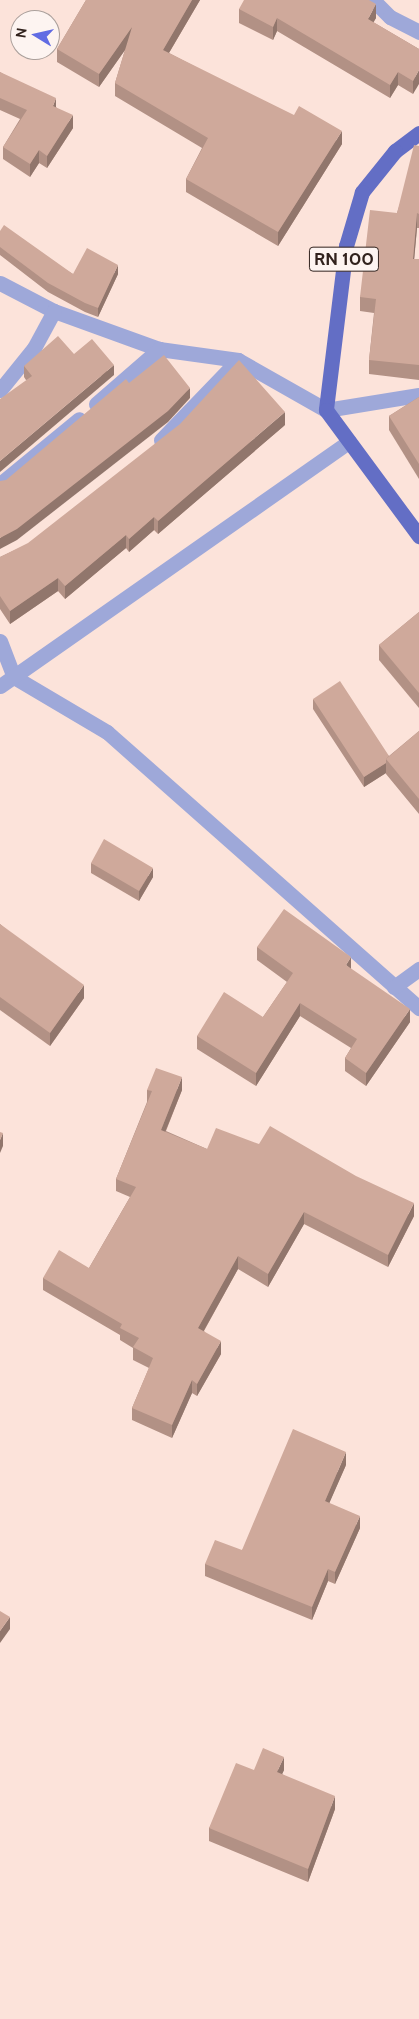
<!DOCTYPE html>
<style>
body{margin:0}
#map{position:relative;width:419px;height:2019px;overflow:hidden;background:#fce3da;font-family:Cabin,sans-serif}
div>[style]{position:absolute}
.minor>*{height:15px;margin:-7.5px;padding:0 7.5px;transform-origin:7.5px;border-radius:7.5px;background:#9ea8d9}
.major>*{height:15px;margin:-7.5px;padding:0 7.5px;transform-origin:7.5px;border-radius:7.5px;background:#636ec5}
.wall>*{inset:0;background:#b29185}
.shaded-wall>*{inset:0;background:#91766c}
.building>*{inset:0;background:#cfa99b}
span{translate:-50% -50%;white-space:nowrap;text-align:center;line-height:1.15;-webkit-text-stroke:4.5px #fdf4f1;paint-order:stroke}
.shield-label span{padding:1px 4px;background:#fdf4f1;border:1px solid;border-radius:4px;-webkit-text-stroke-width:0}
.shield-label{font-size:18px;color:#31221d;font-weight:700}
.north{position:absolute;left:10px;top:10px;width:50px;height:50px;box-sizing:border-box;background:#fdf4f1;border:1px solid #aba09c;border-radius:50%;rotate:279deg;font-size:14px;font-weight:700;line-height:20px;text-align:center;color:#31221d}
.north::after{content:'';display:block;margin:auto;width:18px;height:22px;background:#616be3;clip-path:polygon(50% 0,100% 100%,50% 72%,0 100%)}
</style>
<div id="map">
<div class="minor">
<div style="left:373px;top:0;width:24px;rotate:45deg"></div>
<div style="left:390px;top:17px;width:33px;rotate:27deg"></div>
<div style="left:0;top:283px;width:61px;rotate:27.4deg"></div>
<div style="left:54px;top:311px;width:112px;rotate:19.9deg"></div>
<div style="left:159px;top:349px;width:80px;rotate:7.9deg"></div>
<div style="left:238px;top:360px;width:101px;rotate:29.6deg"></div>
<div style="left:326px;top:410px;width:94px;rotate:-9.2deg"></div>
<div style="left:0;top:390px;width:54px;rotate:-51deg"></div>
<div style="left:34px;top:348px;width:42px;rotate:-61.6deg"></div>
<div style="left:96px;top:404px;width:84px;rotate:-41.1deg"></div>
<div style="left:161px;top:440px;width:111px;rotate:-46.1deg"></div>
<div style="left:0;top:484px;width:102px;rotate:-39.4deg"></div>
<div style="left:0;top:641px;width:39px;rotate:69deg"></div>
<div style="left:14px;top:677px;width:108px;rotate:30.6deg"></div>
<div style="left:107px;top:732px;width:417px;rotate:41.5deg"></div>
<div style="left:0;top:686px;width:426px;rotate:-35deg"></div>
<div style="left:394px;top:987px;width:31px;rotate:-36deg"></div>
</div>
<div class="major">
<div style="left:419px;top:133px;width:30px;rotate:143deg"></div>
<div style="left:395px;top:151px;width:53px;rotate:128.8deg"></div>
<div style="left:362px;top:192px;width:56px;rotate:106.5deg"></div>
<div style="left:346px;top:246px;width:165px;rotate:97deg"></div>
<div style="left:326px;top:410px;width:157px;rotate:53.6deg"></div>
</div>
<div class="wall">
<div style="clip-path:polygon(86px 0,200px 0,169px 53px,342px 144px,278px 246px,186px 192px,186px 179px,202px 148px,115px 96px,115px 83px,125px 50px,99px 87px,57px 62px,57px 49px)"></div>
<div style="clip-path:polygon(239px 9px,376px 18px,373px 22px,419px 49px,413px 94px,398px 85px,390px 98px,277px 31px,273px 40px,239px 23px)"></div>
<div style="clip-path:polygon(0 72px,56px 107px,73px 128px,47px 168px,39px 163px,30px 177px,3px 159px,3px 147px,20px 119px,0 110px)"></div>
<div style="clip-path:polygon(419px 146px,419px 228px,417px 228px,414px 259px,419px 259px,419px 380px,369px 374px,369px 360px,374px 313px,360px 311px,360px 297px,397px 213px)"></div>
<div style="clip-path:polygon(0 231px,73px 274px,118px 274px,98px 317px,85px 312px,48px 292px,0 255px)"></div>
<div style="clip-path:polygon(74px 354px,114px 375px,26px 380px,24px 377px,24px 366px)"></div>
<div style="clip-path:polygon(419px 397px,419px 479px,389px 430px,389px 416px)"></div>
<div style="clip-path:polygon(285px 425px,158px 534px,154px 530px,129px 552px,126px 548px,65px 599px,58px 591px,10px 624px,0 609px,0 557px)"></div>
<div style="clip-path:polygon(419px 612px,419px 708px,379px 660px,379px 645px)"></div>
<div style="clip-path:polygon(313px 699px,389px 756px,419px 731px,419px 814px,386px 774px,386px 773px,364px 787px,313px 709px)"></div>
<div style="clip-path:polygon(91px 863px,153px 877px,139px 901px,91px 873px)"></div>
<div style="clip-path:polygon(0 924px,84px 998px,50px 1046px,0 1010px)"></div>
<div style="clip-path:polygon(257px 947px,351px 969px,410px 1022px,366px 1086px,345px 1071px,345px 1058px,351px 1048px,300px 1016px,256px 1086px,197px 1049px,197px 1036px,263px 1017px,287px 982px,257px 960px)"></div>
<div style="clip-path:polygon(147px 1090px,182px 1090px,166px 1131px,207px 1149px,414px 1216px,388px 1267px,304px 1224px,268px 1287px,238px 1269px,204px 1331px,221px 1354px,197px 1396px,192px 1393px,172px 1438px,132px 1420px,132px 1408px,149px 1368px,133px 1360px,133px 1348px,120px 1340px,120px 1335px,43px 1290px,43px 1278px,89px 1268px,130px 1197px,116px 1191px,116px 1179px,147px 1102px)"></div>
<div style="clip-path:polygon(346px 1465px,329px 1503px,360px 1528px,335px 1584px,328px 1581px,312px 1620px,205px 1576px,205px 1564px,242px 1550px)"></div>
<div style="clip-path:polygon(254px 1770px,284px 1770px,282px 1774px,335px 1809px,308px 1882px,209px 1841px,209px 1828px)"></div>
</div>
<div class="shaded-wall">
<div style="clip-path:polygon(192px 0,200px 0,163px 63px,163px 50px)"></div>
<div style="clip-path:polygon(376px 4px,376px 18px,368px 32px,368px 19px)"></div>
<div style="clip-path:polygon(277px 18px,277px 31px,273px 40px,273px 27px)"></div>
<div style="clip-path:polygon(132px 27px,132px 40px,99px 87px,99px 74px)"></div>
<div style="clip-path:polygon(419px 70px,419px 84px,413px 94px,413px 81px)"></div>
<div style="clip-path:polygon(398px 72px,398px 85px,390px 98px,390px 85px)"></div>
<div style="clip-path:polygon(56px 98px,56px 111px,53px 106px)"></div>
<div style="clip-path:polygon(73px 115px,73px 128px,47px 168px,47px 156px)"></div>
<div style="clip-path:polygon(342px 131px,342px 144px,278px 246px,278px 232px)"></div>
<div style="clip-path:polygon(39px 150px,39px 163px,30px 177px,30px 164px)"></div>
<div style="clip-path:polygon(417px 213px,417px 228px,413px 273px,413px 259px)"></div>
<div style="clip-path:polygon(118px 265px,118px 274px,98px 317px,98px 308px)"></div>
<div style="clip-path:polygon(114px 365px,114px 375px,0 472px,0 461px)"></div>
<div style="clip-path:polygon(190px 388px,190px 398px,168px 422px,17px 540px,0 549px,0 538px)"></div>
<div style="clip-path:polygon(285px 412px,285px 425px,158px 534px,158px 521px)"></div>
<div style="clip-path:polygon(154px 517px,154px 530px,129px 552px,129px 539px)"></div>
<div style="clip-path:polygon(126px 535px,126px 548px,65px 599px,65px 586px)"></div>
<div style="clip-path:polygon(58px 578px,58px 591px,10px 624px,10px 611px)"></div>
<div style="clip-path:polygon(386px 763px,386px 773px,364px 787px,364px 777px)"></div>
<div style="clip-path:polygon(153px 868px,153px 877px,139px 901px,139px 891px)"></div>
<div style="clip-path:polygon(351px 957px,351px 970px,346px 965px)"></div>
<div style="clip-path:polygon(84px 985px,84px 998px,50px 1046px,50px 1033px)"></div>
<div style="clip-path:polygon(300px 1003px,300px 1016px,256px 1086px,256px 1073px)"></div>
<div style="clip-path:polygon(410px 1009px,410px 1022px,366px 1086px,366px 1073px)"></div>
<div style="clip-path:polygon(182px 1077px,182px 1090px,161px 1142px,161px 1130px)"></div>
<div style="clip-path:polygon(3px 1133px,3px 1146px,0 1153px,0 1140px)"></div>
<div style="clip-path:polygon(414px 1203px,414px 1216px,388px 1267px,388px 1255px)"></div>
<div style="clip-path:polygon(304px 1212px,304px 1224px,268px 1287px,268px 1274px)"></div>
<div style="clip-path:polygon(238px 1256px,238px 1269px,198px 1341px,198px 1328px)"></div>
<div style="clip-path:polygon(221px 1341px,221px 1354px,197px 1396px,197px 1384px)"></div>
<div style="clip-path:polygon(192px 1380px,192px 1393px,172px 1438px,172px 1425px)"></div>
<div style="clip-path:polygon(346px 1452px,346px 1465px,325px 1513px,325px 1501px)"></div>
<div style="clip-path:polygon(360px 1516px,360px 1528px,335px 1584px,335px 1572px)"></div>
<div style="clip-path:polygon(328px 1569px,328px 1581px,312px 1620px,312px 1607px)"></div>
<div style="clip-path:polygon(10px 1617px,10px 1629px,0 1643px,0 1631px)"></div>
<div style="clip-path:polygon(284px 1757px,284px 1770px,277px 1785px,277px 1772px)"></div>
<div style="clip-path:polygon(335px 1796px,335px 1809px,308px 1882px,308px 1869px)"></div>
</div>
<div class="building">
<div style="clip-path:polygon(86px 0,192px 0,163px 50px,294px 115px,299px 106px,342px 131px,278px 232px,186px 179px,208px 138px,115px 83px,132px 27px,99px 74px,57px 49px)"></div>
<div style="clip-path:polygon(244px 0,369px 0,376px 4px,368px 19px,419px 49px,419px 70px,413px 81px,398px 72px,390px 85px,277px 18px,273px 27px,239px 9px)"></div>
<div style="clip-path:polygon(0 72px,56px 98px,53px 106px,73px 115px,47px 156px,39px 150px,30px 164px,3px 147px,27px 110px,0 98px)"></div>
<div style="clip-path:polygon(414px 145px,419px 146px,419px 214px,417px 213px,413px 259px,419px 259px,419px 365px,369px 360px,376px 299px,360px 297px,370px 210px,397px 213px)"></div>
<div style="clip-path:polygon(4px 225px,73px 274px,87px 248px,118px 265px,98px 308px,85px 303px,48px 283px,0 247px,0 231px)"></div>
<div style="clip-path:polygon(58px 336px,74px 354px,92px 339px,114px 365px,0 461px,0 399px,32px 376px,24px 366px)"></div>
<div style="clip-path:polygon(164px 355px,190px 388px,168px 411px,17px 529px,0 538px,0 481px,6px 480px,126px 379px,129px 383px)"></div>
<div style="clip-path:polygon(239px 360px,285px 412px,158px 521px,154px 517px,129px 539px,126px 535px,65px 586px,58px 578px,10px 611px,0 596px,0 557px,28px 543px,180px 424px)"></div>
<div style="clip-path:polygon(419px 397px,419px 464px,389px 416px)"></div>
<div style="clip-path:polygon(419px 612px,419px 693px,379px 645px)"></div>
<div style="clip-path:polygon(340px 681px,389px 756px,386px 759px,386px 763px,364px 777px,313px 699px)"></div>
<div style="clip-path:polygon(419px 731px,419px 799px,386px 759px)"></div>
<div style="clip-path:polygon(104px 839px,153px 868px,139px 891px,91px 863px)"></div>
<div style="clip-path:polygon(284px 909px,351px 957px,346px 965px,410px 1009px,366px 1073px,345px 1058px,357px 1039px,300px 1003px,256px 1073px,197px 1036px,224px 992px,263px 1017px,293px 973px,257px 947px)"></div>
<div style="clip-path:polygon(0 924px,84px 985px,50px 1033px,0 997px)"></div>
<div style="clip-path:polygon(156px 1068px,182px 1077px,161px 1130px,207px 1149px,216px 1128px,259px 1144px,270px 1126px,356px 1176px,414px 1203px,388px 1255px,304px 1212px,268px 1274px,238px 1256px,198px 1328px,221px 1341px,197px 1384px,192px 1380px,172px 1425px,132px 1408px,153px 1358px,133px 1347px,139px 1338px,120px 1328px,122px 1324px,43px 1278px,59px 1250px,89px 1268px,136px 1187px,116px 1179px,152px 1091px,147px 1090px)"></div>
<div style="clip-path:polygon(0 1132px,3px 1133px,0 1140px)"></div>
<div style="clip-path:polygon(293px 1429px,346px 1452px,325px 1501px,360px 1516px,335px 1572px,328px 1569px,312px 1607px,205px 1564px,215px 1540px,242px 1550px)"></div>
<div style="clip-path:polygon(0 1611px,10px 1617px,0 1631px)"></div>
<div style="clip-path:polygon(263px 1748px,284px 1757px,277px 1772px,335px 1796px,308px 1869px,209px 1828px,236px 1763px,254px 1770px)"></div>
</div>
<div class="shield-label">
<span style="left:344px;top:259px">RN 100</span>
</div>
<div class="north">N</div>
</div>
